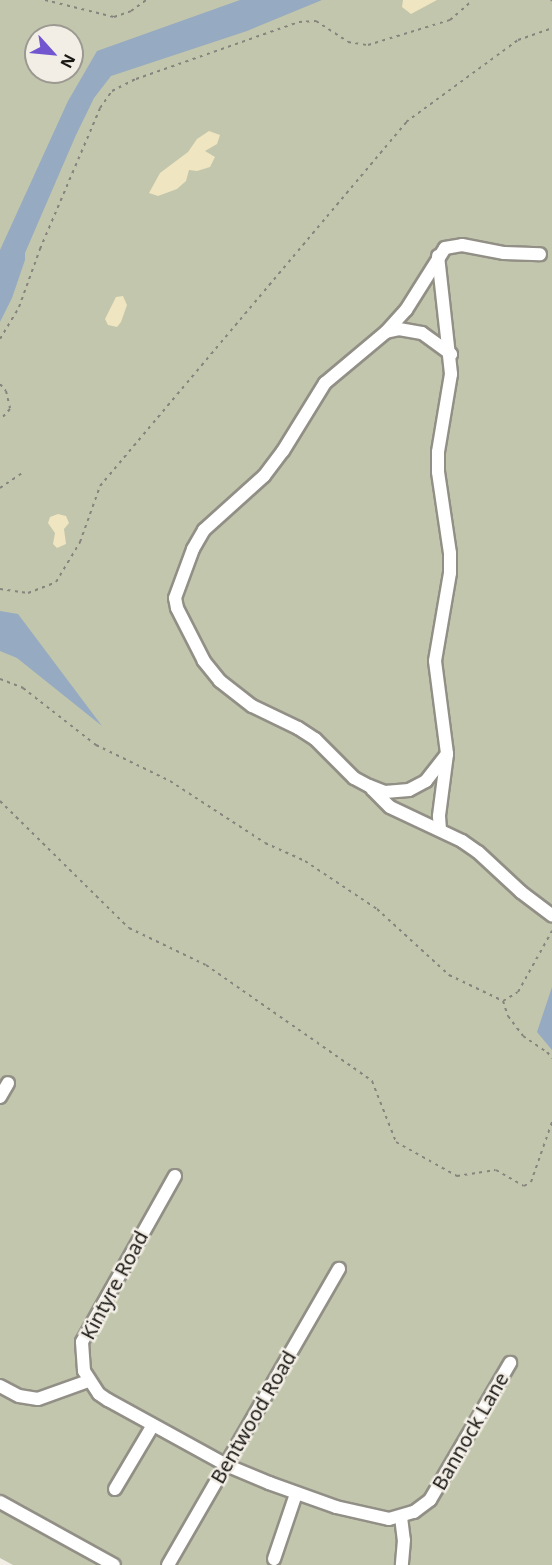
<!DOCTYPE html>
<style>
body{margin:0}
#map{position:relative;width:552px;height:1565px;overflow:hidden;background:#f2eee5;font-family:"Noto Sans",sans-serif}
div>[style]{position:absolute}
.green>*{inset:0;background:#c1c6ac}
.sand>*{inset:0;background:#efe5c0}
.water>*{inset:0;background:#96aac1}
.path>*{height:2px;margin-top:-1px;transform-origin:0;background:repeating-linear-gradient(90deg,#87847e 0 3px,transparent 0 7.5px)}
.roads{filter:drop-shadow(2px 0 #928f86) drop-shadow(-2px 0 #928f86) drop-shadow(0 2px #928f86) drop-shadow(0 -2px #928f86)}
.minor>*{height:12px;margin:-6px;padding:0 6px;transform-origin:6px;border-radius:6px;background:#fff}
span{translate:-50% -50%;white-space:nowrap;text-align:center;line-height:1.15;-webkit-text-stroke:5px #f2eee5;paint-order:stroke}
.street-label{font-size:20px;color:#1b1916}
.north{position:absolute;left:24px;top:24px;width:60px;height:60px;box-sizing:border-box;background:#f2eee5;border:2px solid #9c9992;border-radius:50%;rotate:117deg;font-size:16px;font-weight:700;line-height:24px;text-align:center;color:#1b1916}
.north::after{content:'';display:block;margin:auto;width:21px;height:27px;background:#7156d0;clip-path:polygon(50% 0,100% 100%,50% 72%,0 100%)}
</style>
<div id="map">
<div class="green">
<div style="clip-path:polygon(evenodd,0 0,552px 0,552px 1565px,13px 1565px,0 1558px,0 0,36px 36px,72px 36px,72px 72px,36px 72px,36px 36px)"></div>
</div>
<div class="sand">
<div style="clip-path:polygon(403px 0,437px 0,411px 14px,402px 7px)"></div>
<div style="clip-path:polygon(209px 131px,220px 135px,217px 144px,205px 151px,215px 157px,210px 167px,197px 171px,189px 170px,186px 181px,177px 189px,158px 196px,149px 193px,160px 173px,188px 152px,197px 139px)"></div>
<div style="clip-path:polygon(123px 296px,127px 305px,121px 322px,117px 327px,108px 325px,105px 319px,116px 297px)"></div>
<div style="clip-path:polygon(58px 514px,66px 516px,69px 523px,64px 529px,66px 544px,57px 548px,53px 544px,55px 533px,48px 523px,50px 517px)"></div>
</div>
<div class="water">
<div style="clip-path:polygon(240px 0,322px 0,247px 31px,111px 76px,94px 98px,76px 135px,25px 253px,25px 260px,12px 298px,0 322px,0 250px,68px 101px,97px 51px)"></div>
<div style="clip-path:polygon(0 611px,18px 614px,102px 726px,17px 658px,0 651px)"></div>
<div style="clip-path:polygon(552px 987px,552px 1050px,537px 1032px)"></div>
</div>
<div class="path">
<div style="left:45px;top:0;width:71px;rotate:13.8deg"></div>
<div style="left:114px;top:17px;width:18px;rotate:-19deg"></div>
<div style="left:131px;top:11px;width:19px;rotate:-36deg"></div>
<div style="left:551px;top:0;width:1px;rotate:45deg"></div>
<div style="left:0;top:339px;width:37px;rotate:-59deg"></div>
<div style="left:19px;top:307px;width:62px;rotate:-70.1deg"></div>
<div style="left:40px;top:249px;width:153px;rotate:-66.9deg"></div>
<div style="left:100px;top:108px;width:21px;rotate:-55deg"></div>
<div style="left:112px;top:91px;width:27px;rotate:-27deg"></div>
<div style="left:136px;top:79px;width:173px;rotate:-19.3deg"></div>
<div style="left:299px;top:22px;width:17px;rotate:-3deg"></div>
<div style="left:316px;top:21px;width:38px;rotate:33deg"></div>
<div style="left:348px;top:42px;width:20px;rotate:9deg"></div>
<div style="left:368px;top:45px;width:86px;rotate:-17deg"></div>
<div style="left:450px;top:20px;width:30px;rotate:-41deg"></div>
<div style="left:0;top:384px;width:9px;rotate:49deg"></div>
<div style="left:6px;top:391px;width:18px;rotate:77deg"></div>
<div style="left:10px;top:409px;width:15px;rotate:132deg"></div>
<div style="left:0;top:488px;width:29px;rotate:-34deg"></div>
<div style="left:0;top:589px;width:28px;rotate:8deg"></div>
<div style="left:28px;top:593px;width:30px;rotate:-21deg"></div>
<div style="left:56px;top:582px;width:47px;rotate:-59deg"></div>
<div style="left:80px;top:542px;width:59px;rotate:-70.3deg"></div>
<div style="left:100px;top:486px;width:476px;rotate:-49.9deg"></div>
<div style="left:406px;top:122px;width:139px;rotate:-36.2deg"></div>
<div style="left:518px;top:40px;width:36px;rotate:-19deg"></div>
<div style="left:0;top:679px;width:25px;rotate:21deg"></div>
<div style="left:23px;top:688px;width:93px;rotate:38deg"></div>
<div style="left:96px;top:745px;width:82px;rotate:25.9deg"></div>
<div style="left:170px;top:781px;width:113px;rotate:33.1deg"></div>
<div style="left:265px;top:843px;width:44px;rotate:24.2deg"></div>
<div style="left:305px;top:861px;width:87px;rotate:33.7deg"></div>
<div style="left:377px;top:909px;width:98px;rotate:42.5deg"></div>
<div style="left:449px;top:975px;width:60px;rotate:25.7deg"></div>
<div style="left:503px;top:1001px;width:16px;rotate:72deg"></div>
<div style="left:508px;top:1016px;width:25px;rotate:53deg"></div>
<div style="left:523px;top:1036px;width:29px;rotate:34deg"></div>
<div style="left:547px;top:1052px;width:8px;rotate:50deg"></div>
<div style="left:0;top:801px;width:181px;rotate:44.6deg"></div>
<div style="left:129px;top:928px;width:85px;rotate:25.7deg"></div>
<div style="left:206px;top:965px;width:203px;rotate:34.9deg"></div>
<div style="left:372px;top:1081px;width:66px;rotate:68.5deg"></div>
<div style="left:396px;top:1142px;width:70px;rotate:29.1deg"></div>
<div style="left:457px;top:1176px;width:39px;rotate:-9deg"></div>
<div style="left:496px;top:1170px;width:32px;rotate:30deg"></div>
<div style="left:524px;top:1186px;width:8px;rotate:-30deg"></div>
<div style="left:531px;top:1182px;width:64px;rotate:-70.7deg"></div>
<div style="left:503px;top:1001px;width:17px;rotate:-31deg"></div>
<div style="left:518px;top:992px;width:70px;rotate:-60.9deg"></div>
</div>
<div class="roads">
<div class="minor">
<div style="left:438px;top:256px;width:119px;rotate:83.7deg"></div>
<div style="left:451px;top:374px;width:79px;rotate:99.5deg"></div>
<div style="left:438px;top:452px;width:20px;rotate:90deg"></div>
<div style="left:438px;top:472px;width:82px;rotate:81.6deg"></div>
<div style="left:450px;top:553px;width:20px;rotate:90deg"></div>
<div style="left:450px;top:573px;width:89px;rotate:99.7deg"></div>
<div style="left:435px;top:661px;width:94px;rotate:82.6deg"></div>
<div style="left:447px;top:754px;width:63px;rotate:97.4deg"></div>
<div style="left:439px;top:816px;width:14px;rotate:86deg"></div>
<div style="left:386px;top:332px;width:13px;rotate:-13deg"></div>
<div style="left:399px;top:329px;width:23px;rotate:10deg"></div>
<div style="left:422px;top:333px;width:36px;rotate:36deg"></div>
<div style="left:447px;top:754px;width:34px;rotate:128deg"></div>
<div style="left:426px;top:781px;width:19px;rotate:152deg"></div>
<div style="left:409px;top:790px;width:24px;rotate:175deg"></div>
<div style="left:385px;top:792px;width:17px;rotate:-159deg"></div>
<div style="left:369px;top:786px;width:17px;rotate:-152deg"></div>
<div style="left:354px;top:778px;width:55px;rotate:-135deg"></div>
<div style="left:315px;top:739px;width:20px;rotate:-147deg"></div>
<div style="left:298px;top:728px;width:51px;rotate:-154.4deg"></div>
<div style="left:252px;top:706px;width:41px;rotate:-142deg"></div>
<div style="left:220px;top:681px;width:26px;rotate:-129deg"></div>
<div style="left:204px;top:661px;width:59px;rotate:-117deg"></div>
<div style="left:177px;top:608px;width:10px;rotate:-101deg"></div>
<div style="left:175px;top:598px;width:52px;rotate:-69.8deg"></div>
<div style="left:193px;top:549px;width:22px;rotate:-60deg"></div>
<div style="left:204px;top:530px;width:81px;rotate:-42deg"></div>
<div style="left:264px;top:476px;width:31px;rotate:-53deg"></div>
<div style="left:283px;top:451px;width:80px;rotate:-58.3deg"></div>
<div style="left:325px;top:383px;width:80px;rotate:-39.9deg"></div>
<div style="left:386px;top:332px;width:30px;rotate:-48deg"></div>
<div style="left:406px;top:310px;width:73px;rotate:-57.8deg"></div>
<div style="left:445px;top:248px;width:17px;rotate:-10deg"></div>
<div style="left:462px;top:245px;width:43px;rotate:10.8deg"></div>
<div style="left:504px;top:253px;width:36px;rotate:2deg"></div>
<div style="left:372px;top:789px;width:25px;rotate:45deg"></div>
<div style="left:390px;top:807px;width:80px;rotate:25.3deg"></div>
<div style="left:462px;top:841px;width:19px;rotate:35deg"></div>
<div style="left:478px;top:852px;width:59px;rotate:42.9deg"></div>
<div style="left:521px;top:892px;width:39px;rotate:37deg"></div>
<div style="left:0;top:1097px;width:16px;rotate:-60deg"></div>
<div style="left:175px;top:1176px;width:190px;rotate:119.3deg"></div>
<div style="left:82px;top:1342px;width:29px;rotate:86deg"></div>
<div style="left:84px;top:1371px;width:27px;rotate:57deg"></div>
<div style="left:99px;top:1394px;width:11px;rotate:34deg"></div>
<div style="left:108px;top:1400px;width:135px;rotate:28.8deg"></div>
<div style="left:226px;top:1465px;width:47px;rotate:22.7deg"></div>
<div style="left:269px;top:1483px;width:71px;rotate:19.7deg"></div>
<div style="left:336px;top:1507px;width:54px;rotate:12.8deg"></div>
<div style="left:389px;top:1519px;width:26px;rotate:-16deg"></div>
<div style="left:414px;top:1512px;width:20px;rotate:-37deg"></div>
<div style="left:430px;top:1500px;width:159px;rotate:-59.7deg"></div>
<div style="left:0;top:1386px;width:21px;rotate:28deg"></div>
<div style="left:19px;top:1396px;width:19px;rotate:9deg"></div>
<div style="left:38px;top:1399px;width:53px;rotate:-19.8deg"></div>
<div style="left:115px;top:1489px;width:74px;rotate:-59.3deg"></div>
<div style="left:0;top:1502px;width:130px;rotate:28.9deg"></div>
<div style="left:401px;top:1517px;width:23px;rotate:83deg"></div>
<div style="left:404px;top:1540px;width:25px;rotate:95deg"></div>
<div style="left:274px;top:1559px;width:69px;rotate:-71.3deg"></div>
<div style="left:168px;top:1565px;width:342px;rotate:-60deg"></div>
</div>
</div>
<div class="street-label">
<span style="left:114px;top:1285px;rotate:-62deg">Kintyre Road</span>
<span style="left:253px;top:1417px;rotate:-60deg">Bentwood Road</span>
<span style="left:470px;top:1431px;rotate:-60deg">Bannock Lane</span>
</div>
<div class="north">N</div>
</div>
